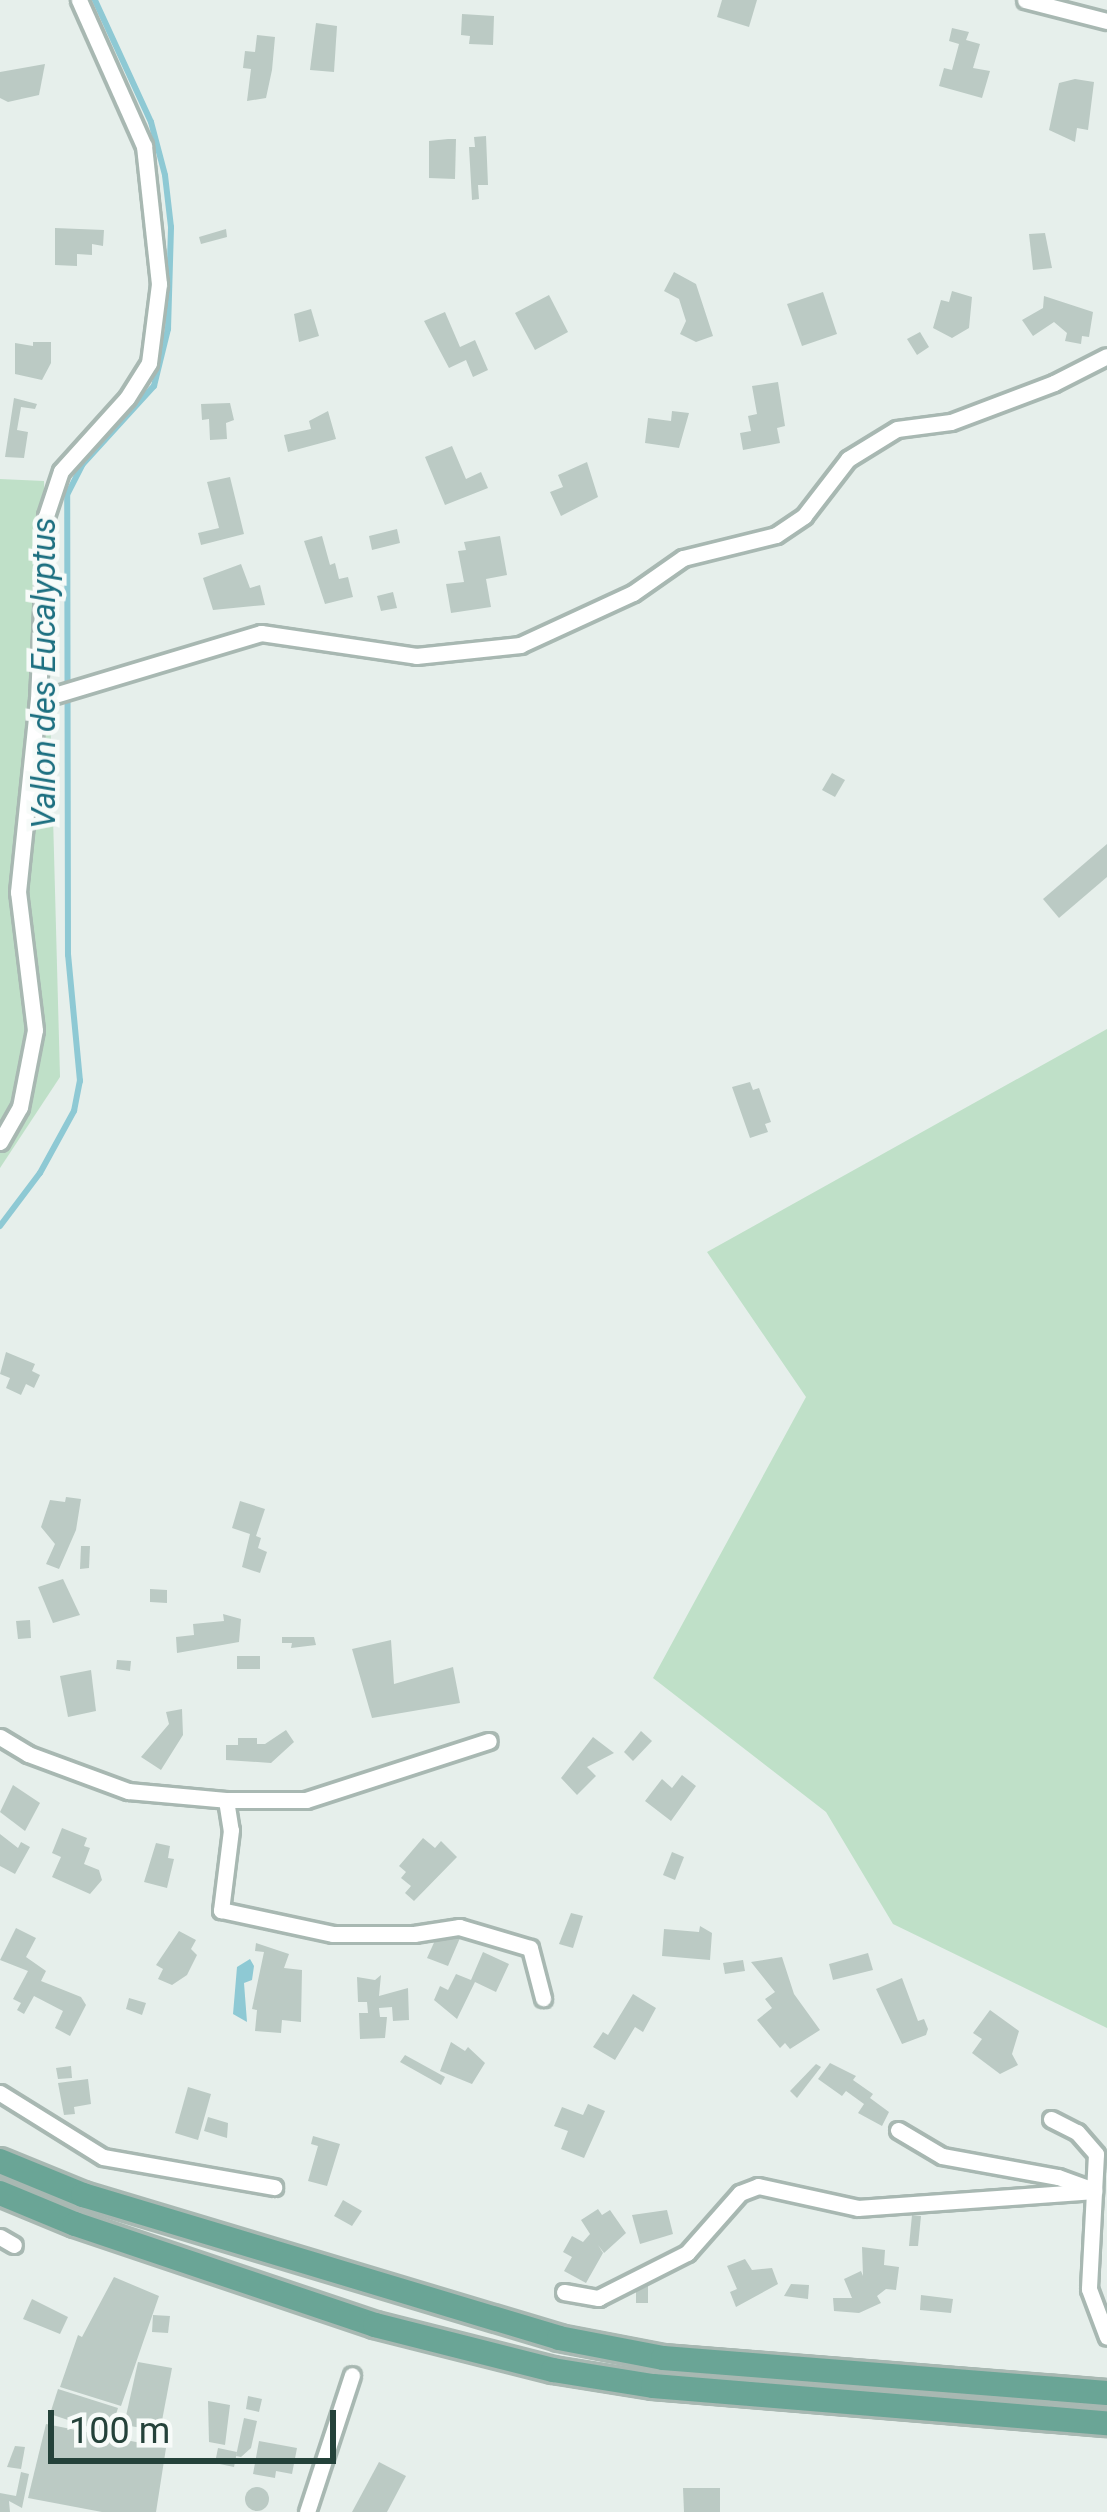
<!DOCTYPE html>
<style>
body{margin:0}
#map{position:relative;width:1107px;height:2512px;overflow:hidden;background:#e6efeb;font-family:Roboto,sans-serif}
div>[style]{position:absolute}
.green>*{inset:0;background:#bfe0c8}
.water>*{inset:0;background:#8ec9d4}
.stream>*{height:6px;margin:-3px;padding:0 3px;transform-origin:3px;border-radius:3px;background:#8ec9d4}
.building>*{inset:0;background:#bbcac4}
.round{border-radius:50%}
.roads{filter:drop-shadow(3px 0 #a8b8b2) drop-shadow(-3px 0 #a8b8b2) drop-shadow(0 3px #a8b8b2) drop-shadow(0 -3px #a8b8b2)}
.minor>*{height:15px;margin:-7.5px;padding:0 7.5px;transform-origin:7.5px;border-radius:7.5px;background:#fff}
.primary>*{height:24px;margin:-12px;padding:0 12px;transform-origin:12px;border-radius:12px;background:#6aa596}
span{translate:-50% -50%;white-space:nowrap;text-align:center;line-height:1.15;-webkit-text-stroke:9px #f7fbf9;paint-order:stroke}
.water-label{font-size:33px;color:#1c6f80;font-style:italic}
.scale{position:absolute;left:48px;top:2410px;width:288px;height:54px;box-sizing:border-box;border:6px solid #24423a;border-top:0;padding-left:15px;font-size:36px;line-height:42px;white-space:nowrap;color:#24423a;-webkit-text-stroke:9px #f7fbf9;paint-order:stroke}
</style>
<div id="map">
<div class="green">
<div style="clip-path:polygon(0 479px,44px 481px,60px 1077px,0 1168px)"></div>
<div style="clip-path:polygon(1107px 1029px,1107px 2028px,893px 1924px,826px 1812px,653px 1678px,806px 1397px,707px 1252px)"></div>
</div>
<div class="water">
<div style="clip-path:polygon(250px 1959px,254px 1966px,252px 1980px,244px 1983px,247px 2022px,233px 2014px,237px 1967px)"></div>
</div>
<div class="stream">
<div style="left:0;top:1226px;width:66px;rotate:-53deg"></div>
<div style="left:40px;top:1173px;width:71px;rotate:-61.3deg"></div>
<div style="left:74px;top:1111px;width:31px;rotate:-79deg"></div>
<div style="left:80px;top:1081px;width:127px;rotate:-95.4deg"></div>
<div style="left:68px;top:955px;width:460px;rotate:-90.1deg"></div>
<div style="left:67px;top:495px;width:34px;rotate:-63deg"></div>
<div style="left:82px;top:465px;width:107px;rotate:-47.7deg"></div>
<div style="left:154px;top:386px;width:59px;rotate:-76.2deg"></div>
<div style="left:168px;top:329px;width:102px;rotate:-88.3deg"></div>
<div style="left:171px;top:227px;width:52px;rotate:-96.6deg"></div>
<div style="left:165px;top:175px;width:55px;rotate:-104.8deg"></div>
<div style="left:151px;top:122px;width:134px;rotate:-114.7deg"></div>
</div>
<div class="building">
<div style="clip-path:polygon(722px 0,757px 0,749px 27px,717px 17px)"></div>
<div style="clip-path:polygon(462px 14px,494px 16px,493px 45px,469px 44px,470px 36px,461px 35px)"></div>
<div style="clip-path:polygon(316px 23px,337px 26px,334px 72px,310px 70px)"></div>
<div style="clip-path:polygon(952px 28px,969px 32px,966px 40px,980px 44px,973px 68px,990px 71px,982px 98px,939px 86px,944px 68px,952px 70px,959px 44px,949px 41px)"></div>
<div style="clip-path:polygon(257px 35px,275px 37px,272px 70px,266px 98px,247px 101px,251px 69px,243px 68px,245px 51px,255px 52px)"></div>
<div style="clip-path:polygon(45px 64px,39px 95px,8px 102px,0 98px,0 72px)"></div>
<div style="clip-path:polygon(1075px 79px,1094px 82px,1088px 130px,1077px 128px,1075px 142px,1049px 130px,1059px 83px)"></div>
<div style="clip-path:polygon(486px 136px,488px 185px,478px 185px,479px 199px,472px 200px,469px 147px,475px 147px,474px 137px)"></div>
<div style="clip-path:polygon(448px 139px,456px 139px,455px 179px,429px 178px,429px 141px)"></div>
<div style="clip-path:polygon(55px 228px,104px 230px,103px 246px,92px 244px,92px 255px,77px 254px,77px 266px,55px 265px)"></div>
<div style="clip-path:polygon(226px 229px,227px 237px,201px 244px,199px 237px)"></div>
<div style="clip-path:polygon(1045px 233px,1052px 268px,1033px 270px,1029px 234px)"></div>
<div style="clip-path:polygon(674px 272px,696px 284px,713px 336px,696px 342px,680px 334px,686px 321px,679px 299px,664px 291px)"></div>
<div style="clip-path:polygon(952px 291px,972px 297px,969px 328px,952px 338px,933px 328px,941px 300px,949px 302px)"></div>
<div style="clip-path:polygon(823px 292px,837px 334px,802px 346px,787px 304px)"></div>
<div style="clip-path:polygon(549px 295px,568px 332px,535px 350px,515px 313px)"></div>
<div style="clip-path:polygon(1044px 296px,1093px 312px,1089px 337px,1082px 336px,1081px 344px,1065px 341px,1067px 333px,1054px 322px,1033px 336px,1022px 320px,1043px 308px)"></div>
<div style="clip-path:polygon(311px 309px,319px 336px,299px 342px,294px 314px)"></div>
<div style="clip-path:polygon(445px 312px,460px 347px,475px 340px,488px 370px,473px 377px,466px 360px,449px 368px,424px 321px)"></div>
<div style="clip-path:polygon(920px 332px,929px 347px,917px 355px,907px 339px)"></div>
<div style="clip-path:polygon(33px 342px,51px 342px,51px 363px,42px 380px,15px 374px,15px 343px,33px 346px)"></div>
<div style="clip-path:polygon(778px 382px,785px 426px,777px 428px,780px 443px,743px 450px,740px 433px,751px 431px,748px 416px,757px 414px,752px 386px)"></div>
<div style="clip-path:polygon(14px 398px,37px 404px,35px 409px,21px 407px,17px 430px,28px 432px,24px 458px,5px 457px)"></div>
<div style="clip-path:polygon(230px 403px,234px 420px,226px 423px,227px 439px,210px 440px,209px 419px,202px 420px,201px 404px)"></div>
<div style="clip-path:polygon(328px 411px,336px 439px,288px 452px,284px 435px,311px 429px,309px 421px)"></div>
<div style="clip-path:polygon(672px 411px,689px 413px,679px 448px,645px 443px,648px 418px,671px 421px)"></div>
<div style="clip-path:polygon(452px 446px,466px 479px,481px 472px,488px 488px,445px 505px,425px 457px)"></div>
<div style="clip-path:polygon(587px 462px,598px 497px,561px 516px,550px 492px,563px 487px,558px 475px)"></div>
<div style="clip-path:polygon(230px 477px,244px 534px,201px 545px,198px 533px,219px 528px,207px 482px)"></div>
<div style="clip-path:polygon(397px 529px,400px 543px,372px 550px,369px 536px)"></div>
<div style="clip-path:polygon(322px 536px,330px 565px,335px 563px,339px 579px,348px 577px,353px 597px,325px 604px,304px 541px)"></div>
<div style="clip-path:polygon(500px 536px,507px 575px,486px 579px,491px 607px,451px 613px,446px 584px,464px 582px,458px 551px,466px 550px,464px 542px)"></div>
<div style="clip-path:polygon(241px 564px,250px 588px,260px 585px,265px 605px,213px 610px,203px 578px)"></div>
<div style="clip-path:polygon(393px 592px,397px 608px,381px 611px,377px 596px)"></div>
<div style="clip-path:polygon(832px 773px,845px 780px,835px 797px,822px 790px)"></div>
<div style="clip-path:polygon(1107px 844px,1107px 877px,1059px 918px,1043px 899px)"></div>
<div style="clip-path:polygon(750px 1082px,753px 1090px,759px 1088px,771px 1122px,765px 1124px,768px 1132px,750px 1138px,732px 1087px)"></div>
<div style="clip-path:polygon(6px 1352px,35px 1364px,32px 1371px,40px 1375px,34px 1388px,26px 1384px,21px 1395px,6px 1388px,10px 1378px,0 1374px)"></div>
<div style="clip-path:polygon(66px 1497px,81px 1499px,76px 1530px,59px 1569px,46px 1564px,55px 1544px,41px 1527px,50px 1500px,65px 1502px)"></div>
<div style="clip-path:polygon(240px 1501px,265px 1509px,256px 1536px,261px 1538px,258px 1548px,267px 1552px,260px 1573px,242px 1567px,250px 1534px,232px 1528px)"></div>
<div style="clip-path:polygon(81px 1546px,90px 1546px,89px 1568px,80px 1569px)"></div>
<div style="clip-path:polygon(63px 1579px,80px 1615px,53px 1623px,38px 1587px)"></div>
<div style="clip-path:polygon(150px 1589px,167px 1590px,167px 1603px,150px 1602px)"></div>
<div style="clip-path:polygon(223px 1614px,241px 1619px,239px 1642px,177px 1653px,176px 1637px,194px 1635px,193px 1624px,224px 1621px)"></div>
<div style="clip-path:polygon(30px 1620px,31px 1638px,18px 1639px,16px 1621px)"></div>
<div style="clip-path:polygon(282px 1637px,314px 1637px,316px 1645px,291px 1648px,292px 1643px,282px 1643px)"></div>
<div style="clip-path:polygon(391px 1640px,394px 1684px,453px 1667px,460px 1703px,372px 1718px,352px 1649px)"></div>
<div style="clip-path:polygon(237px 1656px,260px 1656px,260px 1669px,237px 1669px)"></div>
<div style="clip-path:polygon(117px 1660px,131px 1661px,130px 1671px,116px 1669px)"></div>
<div style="clip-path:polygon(91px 1670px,96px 1711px,68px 1717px,60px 1676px)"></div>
<div style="clip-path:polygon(182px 1709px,183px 1735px,161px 1770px,141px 1757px,169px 1724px,166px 1712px)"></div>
<div style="clip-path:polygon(286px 1730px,294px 1742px,271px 1763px,226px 1760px,226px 1745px,238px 1745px,238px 1738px,257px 1738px,257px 1744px,265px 1744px)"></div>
<div style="clip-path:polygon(641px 1731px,652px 1741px,633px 1761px,624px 1752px)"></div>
<div style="clip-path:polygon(593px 1737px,614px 1753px,587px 1767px,596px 1776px,577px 1795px,561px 1778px)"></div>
<div style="clip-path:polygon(682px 1775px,696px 1786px,671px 1821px,645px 1801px,662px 1779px,672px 1788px)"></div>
<div style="clip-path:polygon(13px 1785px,40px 1803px,25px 1831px,0 1812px)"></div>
<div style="clip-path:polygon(62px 1828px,87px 1838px,84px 1846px,90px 1848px,84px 1864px,99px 1870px,102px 1880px,90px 1894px,52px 1877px,61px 1857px,52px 1853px)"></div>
<div style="clip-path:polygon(0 1834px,18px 1848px,21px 1842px,30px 1847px,15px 1874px,0 1866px)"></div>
<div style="clip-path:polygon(423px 1838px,435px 1848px,441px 1841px,457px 1857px,414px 1901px,405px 1893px,411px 1886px,401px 1878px,406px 1872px,399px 1866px)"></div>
<div style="clip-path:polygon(156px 1843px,170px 1846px,168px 1858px,174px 1859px,167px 1888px,144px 1882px)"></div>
<div style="clip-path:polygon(672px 1852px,684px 1857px,675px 1880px,663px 1875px)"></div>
<div style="clip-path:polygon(571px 1913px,583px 1916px,573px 1948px,559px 1944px)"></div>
<div style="clip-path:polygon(700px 1926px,712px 1933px,710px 1960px,662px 1956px,664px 1929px,699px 1932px)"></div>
<div style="clip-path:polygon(16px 1928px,36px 1938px,26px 1957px,46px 1971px,41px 1981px,81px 1997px,86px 2005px,70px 2036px,55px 2028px,63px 2011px,34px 1996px,24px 2014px,17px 2010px,21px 2003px,13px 1999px,28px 1971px,0 1960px)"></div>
<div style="clip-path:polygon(179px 1931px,196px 1940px,191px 1949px,197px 1955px,187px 1975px,172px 1985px,158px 1979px,163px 1969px,156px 1965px)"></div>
<div style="clip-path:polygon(449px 1934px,460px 1938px,448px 1966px,427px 1958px,437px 1936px,446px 1940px)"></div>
<div style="clip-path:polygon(256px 1943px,289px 1954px,284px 1968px,302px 1970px,301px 2022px,282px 2020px,281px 2033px,255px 2031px,257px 2010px,252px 2009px,264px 1952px,255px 1951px)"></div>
<div style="clip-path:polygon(483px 1952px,509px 1964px,496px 1992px,475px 1982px,457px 2019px,434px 2000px,440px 1986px,448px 1990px,456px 1974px,471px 1980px)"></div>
<div style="clip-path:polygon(868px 1953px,873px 1970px,833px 1980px,829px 1964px)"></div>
<div style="clip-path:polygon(782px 1957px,794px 1994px,820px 2030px,790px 2049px,785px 2043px,780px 2048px,757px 2020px,772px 2008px,765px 1999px,775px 1992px,751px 1962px)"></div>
<div style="clip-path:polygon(743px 1960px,745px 1971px,725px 1974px,723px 1963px)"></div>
<div style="clip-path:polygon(381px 1975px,379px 1996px,408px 1988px,409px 2020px,393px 2021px,392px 2007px,379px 2008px,380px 2017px,387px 2017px,385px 2038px,360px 2039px,359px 2013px,368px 2013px,367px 2002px,358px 2002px,357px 1977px,375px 1980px)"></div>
<div style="clip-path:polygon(902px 1978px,918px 2021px,924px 2019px,928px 2029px,926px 2035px,902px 2044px,876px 1989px)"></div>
<div style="clip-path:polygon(633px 1994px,656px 2008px,643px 2032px,635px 2027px,615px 2060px,593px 2047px,603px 2032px,608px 2035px)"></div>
<div style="clip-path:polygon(129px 1998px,146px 2003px,142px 2015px,126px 2009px)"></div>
<div style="clip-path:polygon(990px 2010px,1019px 2031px,1012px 2054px,1018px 2065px,1000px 2074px,972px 2053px,982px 2039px,973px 2033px)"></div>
<div style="clip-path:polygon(451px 2042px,465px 2051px,468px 2047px,485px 2063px,472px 2084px,440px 2071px)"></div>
<div style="clip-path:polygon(405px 2055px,445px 2077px,441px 2085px,400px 2062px)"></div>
<div style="clip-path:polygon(830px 2063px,856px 2076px,853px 2080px,873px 2094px,870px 2098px,889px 2112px,882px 2126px,858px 2113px,864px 2104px,846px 2091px,842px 2096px,818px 2079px)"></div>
<div style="clip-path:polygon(816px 2064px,821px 2067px,797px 2098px,790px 2091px)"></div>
<div style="clip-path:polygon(71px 2066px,72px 2078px,58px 2079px,56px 2068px)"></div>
<div style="clip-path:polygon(88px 2079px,91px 2104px,74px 2107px,75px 2114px,64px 2115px,58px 2083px)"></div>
<div style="clip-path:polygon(188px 2087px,211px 2094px,198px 2140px,175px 2133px)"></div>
<div style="clip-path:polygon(588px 2104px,605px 2111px,584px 2158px,561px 2149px,568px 2131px,554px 2126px,562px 2107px,583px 2115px)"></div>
<div style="clip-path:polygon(208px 2117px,228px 2123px,227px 2138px,204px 2131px)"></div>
<div style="clip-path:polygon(313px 2136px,340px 2144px,327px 2186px,308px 2181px,318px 2146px,311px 2144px)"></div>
<div style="clip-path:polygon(343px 2200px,362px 2211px,352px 2226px,334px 2216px)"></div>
<div style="clip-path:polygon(598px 2209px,602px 2215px,610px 2210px,626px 2233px,604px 2253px,598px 2245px,603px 2253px,586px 2283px,564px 2271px,572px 2257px,563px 2252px,572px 2236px,583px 2242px,590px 2234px,581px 2220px)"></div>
<div style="clip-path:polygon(667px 2210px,673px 2234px,640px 2244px,632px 2215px)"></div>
<div style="clip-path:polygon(912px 2215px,921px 2216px,918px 2246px,909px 2246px)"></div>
<div style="clip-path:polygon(862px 2247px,885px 2250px,884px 2265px,899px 2267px,896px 2290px,886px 2289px,877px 2296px,881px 2303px,859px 2313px,834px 2311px,833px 2298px,852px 2298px,844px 2279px,861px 2271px,863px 2276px)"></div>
<div style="clip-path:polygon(745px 2259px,752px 2270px,772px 2268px,778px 2284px,736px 2307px,730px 2292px,737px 2289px,727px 2266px)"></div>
<div style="clip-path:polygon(114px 2277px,159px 2296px,121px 2406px,60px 2387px,78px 2335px,82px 2337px)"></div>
<div style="clip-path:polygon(791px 2284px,809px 2285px,808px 2299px,784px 2296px)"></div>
<div style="clip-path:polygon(636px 2285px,648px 2285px,648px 2303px,636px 2303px)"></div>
<div style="clip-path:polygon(921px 2295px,953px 2299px,951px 2313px,920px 2310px)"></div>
<div style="clip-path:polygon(32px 2299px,68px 2317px,60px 2334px,23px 2319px)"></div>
<div style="clip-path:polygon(153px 2315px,170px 2316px,168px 2333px,152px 2332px)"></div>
<div style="clip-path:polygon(138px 2362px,172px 2368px,160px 2431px,124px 2425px)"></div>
<div style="clip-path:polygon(58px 2389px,118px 2408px,110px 2434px,50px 2414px)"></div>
<div style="clip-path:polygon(248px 2396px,262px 2399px,259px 2412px,246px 2409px)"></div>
<div style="clip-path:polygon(208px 2401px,230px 2405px,225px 2445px,209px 2442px)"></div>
<div style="clip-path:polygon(244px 2418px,257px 2421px,251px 2448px,241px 2457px,236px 2456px)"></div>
<div style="clip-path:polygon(46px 2424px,166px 2448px,156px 2512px,102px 2512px,28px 2498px)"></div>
<div style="clip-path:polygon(259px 2441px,297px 2448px,292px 2474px,276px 2471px,275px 2478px,253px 2474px)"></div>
<div style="clip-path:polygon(15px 2446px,25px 2447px,21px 2469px,7px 2467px)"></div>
<div style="clip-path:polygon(218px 2448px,237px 2452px,234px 2467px,215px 2463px)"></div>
<div style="clip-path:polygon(379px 2462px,406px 2476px,387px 2512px,352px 2512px)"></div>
<div style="clip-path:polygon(21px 2472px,29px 2474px,22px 2508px,9px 2501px,10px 2512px,0 2512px,0 2493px,16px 2496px)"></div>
<div class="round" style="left:245px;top:2487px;width:24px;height:24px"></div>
<div style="clip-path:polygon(683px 2488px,720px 2488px,720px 2512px,684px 2512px)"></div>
</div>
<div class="roads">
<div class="minor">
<div style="left:1025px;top:0;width:85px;rotate:14.4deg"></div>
<div style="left:38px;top:700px;width:233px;rotate:-16.7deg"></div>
<div style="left:261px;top:633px;width:157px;rotate:8.4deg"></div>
<div style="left:416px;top:656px;width:105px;rotate:-6deg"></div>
<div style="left:520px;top:645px;width:124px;rotate:-24.7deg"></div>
<div style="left:633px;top:593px;width:61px;rotate:-35deg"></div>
<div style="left:683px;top:558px;width:96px;rotate:-13.9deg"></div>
<div style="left:776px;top:535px;width:34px;rotate:-34deg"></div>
<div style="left:804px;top:516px;width:72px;rotate:-52.3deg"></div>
<div style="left:848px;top:459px;width:57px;rotate:-31.5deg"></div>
<div style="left:897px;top:429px;width:54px;rotate:-7.4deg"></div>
<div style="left:951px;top:422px;width:110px;rotate:-20.7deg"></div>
<div style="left:1054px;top:383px;width:59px;rotate:-27deg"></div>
<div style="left:0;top:1142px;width:40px;rotate:-60.3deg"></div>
<div style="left:20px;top:1107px;width:78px;rotate:-79deg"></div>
<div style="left:35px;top:1030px;width:139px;rotate:-97deg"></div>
<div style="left:18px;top:892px;width:193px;rotate:-84.1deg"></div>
<div style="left:38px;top:700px;width:184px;rotate:-87.5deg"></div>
<div style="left:46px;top:516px;width:47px;rotate:-71.6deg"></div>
<div style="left:61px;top:471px;width:98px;rotate:-47.9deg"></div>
<div style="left:127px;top:398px;width:41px;rotate:-57.8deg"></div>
<div style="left:149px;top:363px;width:80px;rotate:-82.8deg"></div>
<div style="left:159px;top:284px;width:139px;rotate:-96.2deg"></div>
<div style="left:144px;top:146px;width:160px;rotate:-114deg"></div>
<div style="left:0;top:1737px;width:33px;rotate:31deg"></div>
<div style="left:28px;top:1754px;width:107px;rotate:20.3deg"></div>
<div style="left:128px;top:1791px;width:98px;rotate:5.2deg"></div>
<div style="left:226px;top:1800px;width:80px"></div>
<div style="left:306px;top:1800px;width:192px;rotate:-17.9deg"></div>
<div style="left:226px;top:1800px;width:30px;rotate:81deg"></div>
<div style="left:231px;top:1830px;width:81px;rotate:97.1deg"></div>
<div style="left:221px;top:1910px;width:115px;rotate:12.1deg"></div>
<div style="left:333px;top:1934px;width:81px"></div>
<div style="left:414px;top:1934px;width:46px;rotate:-8.8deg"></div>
<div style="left:459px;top:1927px;width:74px;rotate:16.5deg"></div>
<div style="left:530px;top:1948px;width:52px;rotate:75.4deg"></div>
<div style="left:0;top:2093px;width:121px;rotate:31.9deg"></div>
<div style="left:103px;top:2157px;width:174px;rotate:10deg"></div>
<div style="left:1051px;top:2119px;width:29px;rotate:27deg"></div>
<div style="left:1077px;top:2132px;width:29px;rotate:49deg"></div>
<div style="left:1096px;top:2154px;width:135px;rotate:93deg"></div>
<div style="left:1089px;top:2289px;width:51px;rotate:69.4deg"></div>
<div style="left:898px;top:2130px;width:51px;rotate:30.6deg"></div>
<div style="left:942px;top:2156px;width:118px;rotate:10.3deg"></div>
<div style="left:1058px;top:2177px;width:30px;rotate:20deg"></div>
<div style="left:0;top:2237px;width:16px;rotate:30deg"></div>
<div style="left:564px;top:2292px;width:35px;rotate:10deg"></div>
<div style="left:598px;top:2298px;width:100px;rotate:-26.8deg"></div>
<div style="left:687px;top:2253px;width:80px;rotate:-48.5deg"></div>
<div style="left:740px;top:2193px;width:19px;rotate:-21deg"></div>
<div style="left:758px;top:2186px;width:102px;rotate:12.4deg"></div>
<div style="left:858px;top:2208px;width:237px;rotate:-4.1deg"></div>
<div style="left:307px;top:2512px;width:144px;rotate:-71.8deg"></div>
</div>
<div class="primary">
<div style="left:0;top:2161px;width:90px;rotate:22.3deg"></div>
<div style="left:83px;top:2195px;width:497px;rotate:16.7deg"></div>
<div style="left:559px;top:2338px;width:106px;rotate:10.9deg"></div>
<div style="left:663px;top:2358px;width:445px;rotate:4.5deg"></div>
<div style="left:0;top:2193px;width:81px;rotate:22.5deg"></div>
<div style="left:75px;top:2224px;width:317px;rotate:18.6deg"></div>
<div style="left:375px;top:2325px;width:184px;rotate:14.2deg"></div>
<div style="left:553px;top:2370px;width:101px;rotate:9.1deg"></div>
<div style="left:653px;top:2386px;width:456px;rotate:4.7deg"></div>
</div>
</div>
<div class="water-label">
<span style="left:44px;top:673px;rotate:-90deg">Vallon des Eucalyptus</span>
</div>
<div class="scale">100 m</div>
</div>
